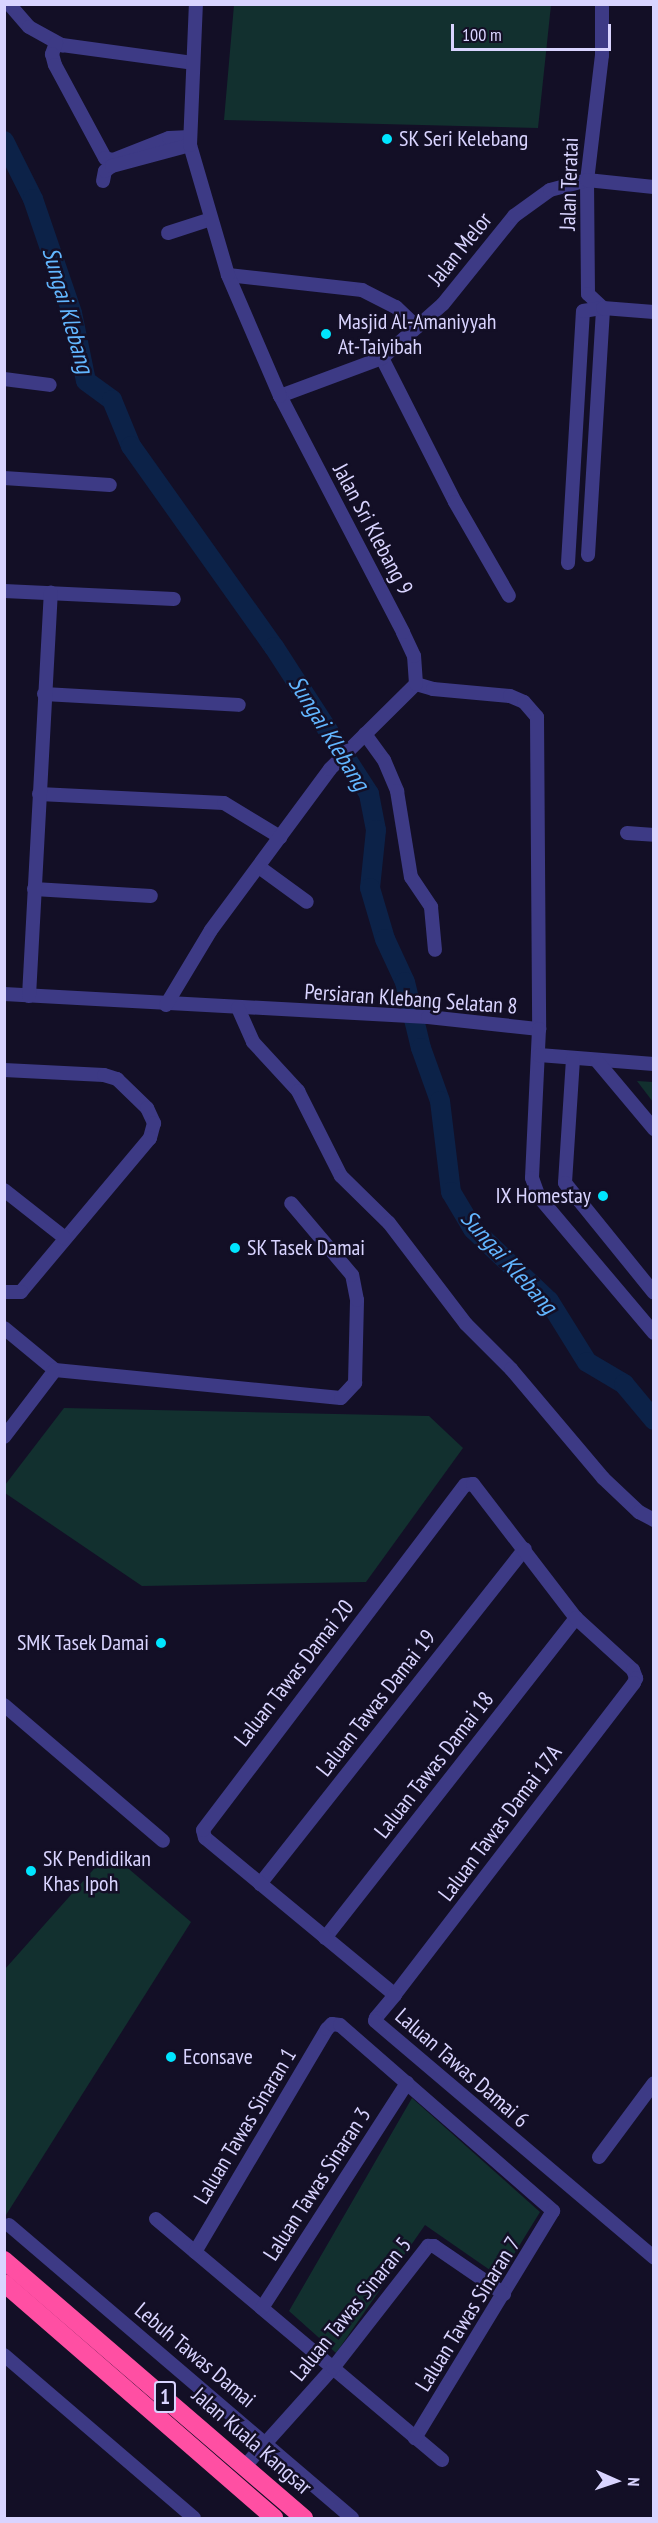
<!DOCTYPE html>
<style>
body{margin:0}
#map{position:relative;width:658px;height:2523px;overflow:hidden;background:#130f26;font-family:"PT Sans Narrow",sans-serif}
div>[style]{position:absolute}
.green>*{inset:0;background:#12302f}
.river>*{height:20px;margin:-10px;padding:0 10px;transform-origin:10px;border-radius:10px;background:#0c2248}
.minor>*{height:14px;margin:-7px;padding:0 7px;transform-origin:7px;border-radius:7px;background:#3d3a85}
.highway>*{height:18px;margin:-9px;padding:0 9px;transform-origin:9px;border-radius:9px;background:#ff4fa3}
.dots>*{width:16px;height:16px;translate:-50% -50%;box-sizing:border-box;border:3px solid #130f26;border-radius:50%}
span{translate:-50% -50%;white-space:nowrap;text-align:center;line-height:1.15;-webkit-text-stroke:5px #130f26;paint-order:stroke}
.shield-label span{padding:2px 4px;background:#130f26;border:2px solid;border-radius:4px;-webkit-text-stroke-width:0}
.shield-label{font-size:21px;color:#d9d4ff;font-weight:700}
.poi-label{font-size:22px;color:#d9d4ff}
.left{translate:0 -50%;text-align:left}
.right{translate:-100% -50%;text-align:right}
.street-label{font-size:22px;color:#d9d4ff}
.water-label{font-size:24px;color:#62b6ff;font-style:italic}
.frame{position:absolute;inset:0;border:6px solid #d9d4ff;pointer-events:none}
.north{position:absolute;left:586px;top:2451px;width:60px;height:60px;-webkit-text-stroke:4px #130f26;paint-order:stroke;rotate:93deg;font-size:16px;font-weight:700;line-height:24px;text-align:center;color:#d9d4ff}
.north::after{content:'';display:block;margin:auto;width:21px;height:27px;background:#d9d4ff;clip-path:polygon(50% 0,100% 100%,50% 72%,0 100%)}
.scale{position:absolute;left:451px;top:24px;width:160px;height:27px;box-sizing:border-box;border:3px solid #d9d4ff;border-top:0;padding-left:8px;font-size:18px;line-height:21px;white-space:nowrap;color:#d9d4ff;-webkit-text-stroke:4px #130f26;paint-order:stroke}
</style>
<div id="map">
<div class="green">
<div style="clip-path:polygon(234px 5px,551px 5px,538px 128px,224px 120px)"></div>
<div style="clip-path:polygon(637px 1081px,653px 1082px,653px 1102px)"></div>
<div style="clip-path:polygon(64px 1408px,429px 1416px,463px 1448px,366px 1582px,142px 1586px,5px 1493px,5px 1485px)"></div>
<div style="clip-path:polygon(109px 1852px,191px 1922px,6px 2215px,5px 1969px)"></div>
<div style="clip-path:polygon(412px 2098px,540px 2212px,500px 2277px,425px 2225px,336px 2353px,289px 2311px)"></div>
</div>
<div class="river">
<div style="left:4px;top:141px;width:65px;rotate:63.4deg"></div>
<div style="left:33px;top:199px;width:120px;rotate:71.1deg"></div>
<div style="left:72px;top:313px;width:69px;rotate:78.4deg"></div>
<div style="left:86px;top:381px;width:32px;rotate:36deg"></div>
<div style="left:112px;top:400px;width:50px;rotate:67.6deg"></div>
<div style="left:131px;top:446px;width:247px;rotate:54.6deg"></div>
<div style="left:274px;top:647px;width:175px;rotate:57.1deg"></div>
<div style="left:369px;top:794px;width:37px;rotate:79deg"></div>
<div style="left:376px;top:830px;width:58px;rotate:95.9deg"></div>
<div style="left:370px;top:888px;width:53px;rotate:73.6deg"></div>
<div style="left:385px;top:939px;width:47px;rotate:65.1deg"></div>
<div style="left:405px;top:982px;width:68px;rotate:76.4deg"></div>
<div style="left:421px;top:1048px;width:56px;rotate:70.3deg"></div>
<div style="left:440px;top:1101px;width:92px;rotate:83.1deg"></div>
<div style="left:451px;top:1192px;width:43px;rotate:59.3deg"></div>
<div style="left:473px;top:1229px;width:105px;rotate:43.5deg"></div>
<div style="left:549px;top:1301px;width:72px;rotate:58.1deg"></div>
<div style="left:587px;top:1362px;width:43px;rotate:30.7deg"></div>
<div style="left:624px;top:1384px;width:47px;rotate:50.2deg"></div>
</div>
<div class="minor">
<div style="left:9px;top:4px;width:30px;rotate:49deg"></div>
<div style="left:29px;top:27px;width:38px;rotate:29deg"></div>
<div style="left:62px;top:45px;width:132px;rotate:7.8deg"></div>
<div style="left:602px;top:4px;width:51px;rotate:90deg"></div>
<div style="left:602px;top:55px;width:126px;rotate:96.8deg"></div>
<div style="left:587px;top:180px;width:114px;rotate:89.5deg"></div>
<div style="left:588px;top:294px;width:21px;rotate:43deg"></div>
<div style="left:56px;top:43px;width:12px;rotate:110deg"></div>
<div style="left:52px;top:54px;width:11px;rotate:75deg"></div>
<div style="left:55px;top:65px;width:106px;rotate:61.7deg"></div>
<div style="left:105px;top:158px;width:8px;rotate:14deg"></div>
<div style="left:113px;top:160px;width:60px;rotate:-21.4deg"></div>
<div style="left:169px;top:138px;width:21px;rotate:-3deg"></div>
<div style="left:103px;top:181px;width:10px;rotate:-79deg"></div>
<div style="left:105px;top:171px;width:9px;rotate:-36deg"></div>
<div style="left:112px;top:166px;width:81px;rotate:-15.1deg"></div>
<div style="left:168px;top:233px;width:45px;rotate:-18deg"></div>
<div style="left:228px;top:275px;width:135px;rotate:6.4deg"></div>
<div style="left:362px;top:290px;width:38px;rotate:27deg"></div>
<div style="left:396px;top:307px;width:29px;rotate:44deg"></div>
<div style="left:382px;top:358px;width:161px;rotate:63.1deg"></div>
<div style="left:455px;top:502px;width:108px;rotate:60.1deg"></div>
<div style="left:4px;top:379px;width:46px;rotate:7.4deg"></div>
<div style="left:280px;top:396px;width:109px;rotate:-20.4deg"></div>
<div style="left:382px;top:358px;width:81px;rotate:-41.5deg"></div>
<div style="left:443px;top:304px;width:113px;rotate:-51.1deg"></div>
<div style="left:514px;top:216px;width:44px;rotate:-35.8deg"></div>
<div style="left:550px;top:190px;width:38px;rotate:-15deg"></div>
<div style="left:587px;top:180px;width:67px;rotate:6deg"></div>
<div style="left:4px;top:478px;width:106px;rotate:3.8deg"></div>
<div style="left:588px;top:555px;width:247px;rotate:-86.5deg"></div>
<div style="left:568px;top:563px;width:252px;rotate:-86.6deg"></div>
<div style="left:583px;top:311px;width:20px;rotate:-9deg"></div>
<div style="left:603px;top:308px;width:51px;rotate:4.5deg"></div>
<div style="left:4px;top:591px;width:170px;rotate:2.7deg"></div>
<div style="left:416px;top:684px;width:18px;rotate:16deg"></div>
<div style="left:433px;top:689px;width:77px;rotate:5.2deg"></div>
<div style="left:510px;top:696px;width:15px;rotate:23deg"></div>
<div style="left:524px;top:702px;width:20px;rotate:49deg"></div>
<div style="left:537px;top:717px;width:312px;rotate:89.6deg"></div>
<div style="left:44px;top:694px;width:195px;rotate:3.2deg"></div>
<div style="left:365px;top:734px;width:32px;rotate:54deg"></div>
<div style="left:384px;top:760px;width:34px;rotate:67deg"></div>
<div style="left:397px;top:791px;width:87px;rotate:80.8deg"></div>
<div style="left:411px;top:877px;width:36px;rotate:56deg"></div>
<div style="left:431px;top:907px;width:43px;rotate:84.7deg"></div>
<div style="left:39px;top:794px;width:185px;rotate:2.8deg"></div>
<div style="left:224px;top:803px;width:66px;rotate:31.3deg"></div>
<div style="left:627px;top:833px;width:27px;rotate:4deg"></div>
<div style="left:259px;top:867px;width:59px;rotate:36.1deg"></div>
<div style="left:34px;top:889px;width:117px;rotate:3.4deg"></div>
<div style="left:4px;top:994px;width:425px;rotate:3.1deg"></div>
<div style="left:428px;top:1017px;width:112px;rotate:6.2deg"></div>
<div style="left:539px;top:1029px;width:149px;rotate:92.7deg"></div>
<div style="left:532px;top:1178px;width:20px;rotate:70deg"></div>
<div style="left:539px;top:1197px;width:178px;rotate:49.8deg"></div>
<div style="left:29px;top:996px;width:404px;rotate:-86.9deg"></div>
<div style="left:166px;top:1005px;width:87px;rotate:-59deg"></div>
<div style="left:211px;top:930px;width:200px;rotate:-53.5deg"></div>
<div style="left:330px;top:769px;width:121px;rotate:-44.7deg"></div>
<div style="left:416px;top:684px;width:28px;rotate:-94deg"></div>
<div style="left:414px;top:656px;width:26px;rotate:-115deg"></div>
<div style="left:403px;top:632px;width:266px;rotate:-117.5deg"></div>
<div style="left:280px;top:396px;width:132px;rotate:-113.3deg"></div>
<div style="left:228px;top:275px;width:135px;rotate:-106.3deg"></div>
<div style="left:190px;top:145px;width:141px;rotate:-87.6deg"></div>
<div style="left:238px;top:1008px;width:37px;rotate:66deg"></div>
<div style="left:253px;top:1042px;width:67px;rotate:47.4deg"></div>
<div style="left:298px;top:1091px;width:95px;rotate:63.2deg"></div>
<div style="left:341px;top:1176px;width:67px;rotate:44.4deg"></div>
<div style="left:389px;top:1223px;width:127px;rotate:52.7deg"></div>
<div style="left:466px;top:1324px;width:64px;rotate:45deg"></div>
<div style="left:511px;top:1369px;width:143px;rotate:49.8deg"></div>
<div style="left:603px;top:1478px;width:50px;rotate:43.4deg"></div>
<div style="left:639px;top:1512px;width:17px;rotate:28deg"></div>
<div style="left:539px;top:1055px;width:115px;rotate:4.5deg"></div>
<div style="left:573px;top:1059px;width:124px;rotate:93.7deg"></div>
<div style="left:565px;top:1183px;width:141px;rotate:51deg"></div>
<div style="left:597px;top:1061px;width:89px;rotate:50deg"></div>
<div style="left:4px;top:1070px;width:100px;rotate:2.9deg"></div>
<div style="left:104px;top:1075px;width:14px;rotate:17deg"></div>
<div style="left:117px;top:1079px;width:42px;rotate:44deg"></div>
<div style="left:147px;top:1108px;width:17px;rotate:65deg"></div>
<div style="left:154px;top:1123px;width:16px;rotate:105deg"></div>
<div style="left:150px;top:1138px;width:201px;rotate:130deg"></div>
<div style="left:21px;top:1292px;width:17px;rotate:180deg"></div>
<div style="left:4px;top:1190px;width:78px;rotate:38.2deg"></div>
<div style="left:4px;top:1328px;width:66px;rotate:39.5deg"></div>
<div style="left:55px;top:1370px;width:287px;rotate:5.6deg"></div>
<div style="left:341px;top:1398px;width:21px;rotate:-47deg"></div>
<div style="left:355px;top:1383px;width:83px;rotate:-88.6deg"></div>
<div style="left:357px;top:1300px;width:25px;rotate:-101deg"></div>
<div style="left:352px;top:1275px;width:94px;rotate:-130.3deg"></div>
<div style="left:4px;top:1437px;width:84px;rotate:-52.7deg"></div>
<div style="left:4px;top:1705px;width:209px;rotate:40.5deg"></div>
<div style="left:260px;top:1884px;width:427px;rotate:-51.7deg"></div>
<div style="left:325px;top:1938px;width:407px;rotate:-51.9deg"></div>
<div style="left:395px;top:1995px;width:246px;rotate:-140.4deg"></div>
<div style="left:205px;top:1838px;width:8px;rotate:-104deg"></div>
<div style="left:203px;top:1830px;width:433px;rotate:-52.8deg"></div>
<div style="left:465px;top:1485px;width:8px;rotate:-7deg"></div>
<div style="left:473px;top:1484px;width:169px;rotate:52.5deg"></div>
<div style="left:576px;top:1618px;width:77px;rotate:42.4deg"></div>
<div style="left:633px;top:1670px;width:9px;rotate:69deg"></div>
<div style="left:636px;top:1678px;width:5px;rotate:112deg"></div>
<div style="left:634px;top:1683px;width:393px;rotate:127.5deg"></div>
<div style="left:395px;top:1995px;width:30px;rotate:130deg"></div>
<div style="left:376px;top:2018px;width:3px;rotate:108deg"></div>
<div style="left:375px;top:2021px;width:366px;rotate:40.3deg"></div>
<div style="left:599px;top:2157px;width:92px;rotate:-53.4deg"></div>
<div style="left:156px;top:2219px;width:374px;rotate:40.1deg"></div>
<div style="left:9px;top:2225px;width:451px;rotate:40.5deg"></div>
<div style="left:195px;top:2252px;width:259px;rotate:-59.4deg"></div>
<div style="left:327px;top:2029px;width:7px;rotate:-45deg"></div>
<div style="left:332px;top:2024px;width:8px;rotate:7deg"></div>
<div style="left:340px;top:2025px;width:283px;rotate:41.1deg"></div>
<div style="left:553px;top:2211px;width:266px;rotate:121.3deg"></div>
<div style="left:262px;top:2308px;width:268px;rotate:-57.2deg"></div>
<div style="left:4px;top:2355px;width:250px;rotate:40.6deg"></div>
<div style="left:245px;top:2466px;width:132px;rotate:-48.1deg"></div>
<div style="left:333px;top:2368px;width:155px;rotate:-52.1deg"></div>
<div style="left:428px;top:2246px;width:6px"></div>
<div style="left:434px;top:2246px;width:85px;rotate:34.4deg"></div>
</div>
<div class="highway">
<div style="left:4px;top:2260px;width:396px;rotate:40.7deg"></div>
<div style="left:4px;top:2283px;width:358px;rotate:41deg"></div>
</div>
<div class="dots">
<div style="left:387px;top:139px;background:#00e5ff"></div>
<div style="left:326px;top:334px;background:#00e5ff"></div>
<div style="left:603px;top:1196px;background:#00e5ff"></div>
<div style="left:235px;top:1248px;background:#00e5ff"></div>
<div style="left:161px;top:1643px;background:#00e5ff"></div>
<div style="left:31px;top:1871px;background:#00e5ff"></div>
<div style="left:171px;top:2057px;background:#00e5ff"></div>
</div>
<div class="shield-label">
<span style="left:165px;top:2397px">1</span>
</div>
<div class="poi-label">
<span class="left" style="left:399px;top:139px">SK Seri Kelebang</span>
<span class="left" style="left:338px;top:334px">Masjid Al-Amaniyyah<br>At-Taiyibah</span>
<span class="right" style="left:591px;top:1196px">IX Homestay</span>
<span class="left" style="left:247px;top:1248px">SK Tasek Damai</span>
<span class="right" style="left:149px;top:1643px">SMK Tasek Damai</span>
<span class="left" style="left:43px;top:1871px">SK Pendidikan<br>Khas Ipoh</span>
<span class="left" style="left:183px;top:2057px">Econsave</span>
</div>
<div class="street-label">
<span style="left:569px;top:184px;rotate:-88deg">Jalan Teratai</span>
<span style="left:460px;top:249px;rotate:-51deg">Jalan Melor</span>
<span style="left:373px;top:529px;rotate:62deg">Jalan Sri Klebang 9</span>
<span style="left:411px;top:999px;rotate:4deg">Persiaran Klebang Selatan 8</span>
<span style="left:294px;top:1673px;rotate:-52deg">Laluan Tawas Damai 20</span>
<span style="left:376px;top:1703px;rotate:-52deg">Laluan Tawas Damai 19</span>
<span style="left:434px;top:1765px;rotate:-52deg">Laluan Tawas Damai 18</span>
<span style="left:500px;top:1823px;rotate:-53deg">Laluan Tawas Damai 17A</span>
<span style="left:462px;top:2068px;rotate:41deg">Laluan Tawas Damai 6</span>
<span style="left:245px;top:2126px;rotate:-59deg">Laluan Tawas Sinaran 1</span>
<span style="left:317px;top:2184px;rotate:-57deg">Laluan Tawas Sinaran 3</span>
<span style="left:351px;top:2309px;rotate:-51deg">Laluan Tawas Sinaran 5</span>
<span style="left:468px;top:2314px;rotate:-58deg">Laluan Tawas Sinaran 7</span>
<span style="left:195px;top:2355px;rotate:40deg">Lebuh Tawas Damai</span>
<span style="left:252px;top:2441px;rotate:41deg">Jalan Kuala Kangsar</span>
</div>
<div class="water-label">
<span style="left:68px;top:310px;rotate:74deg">Sungai Klebang</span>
<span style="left:329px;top:733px;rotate:58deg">Sungai Klebang</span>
<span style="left:509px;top:1262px;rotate:48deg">Sungai Klebang</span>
</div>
<div class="frame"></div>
<div class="north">N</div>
<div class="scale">100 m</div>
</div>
